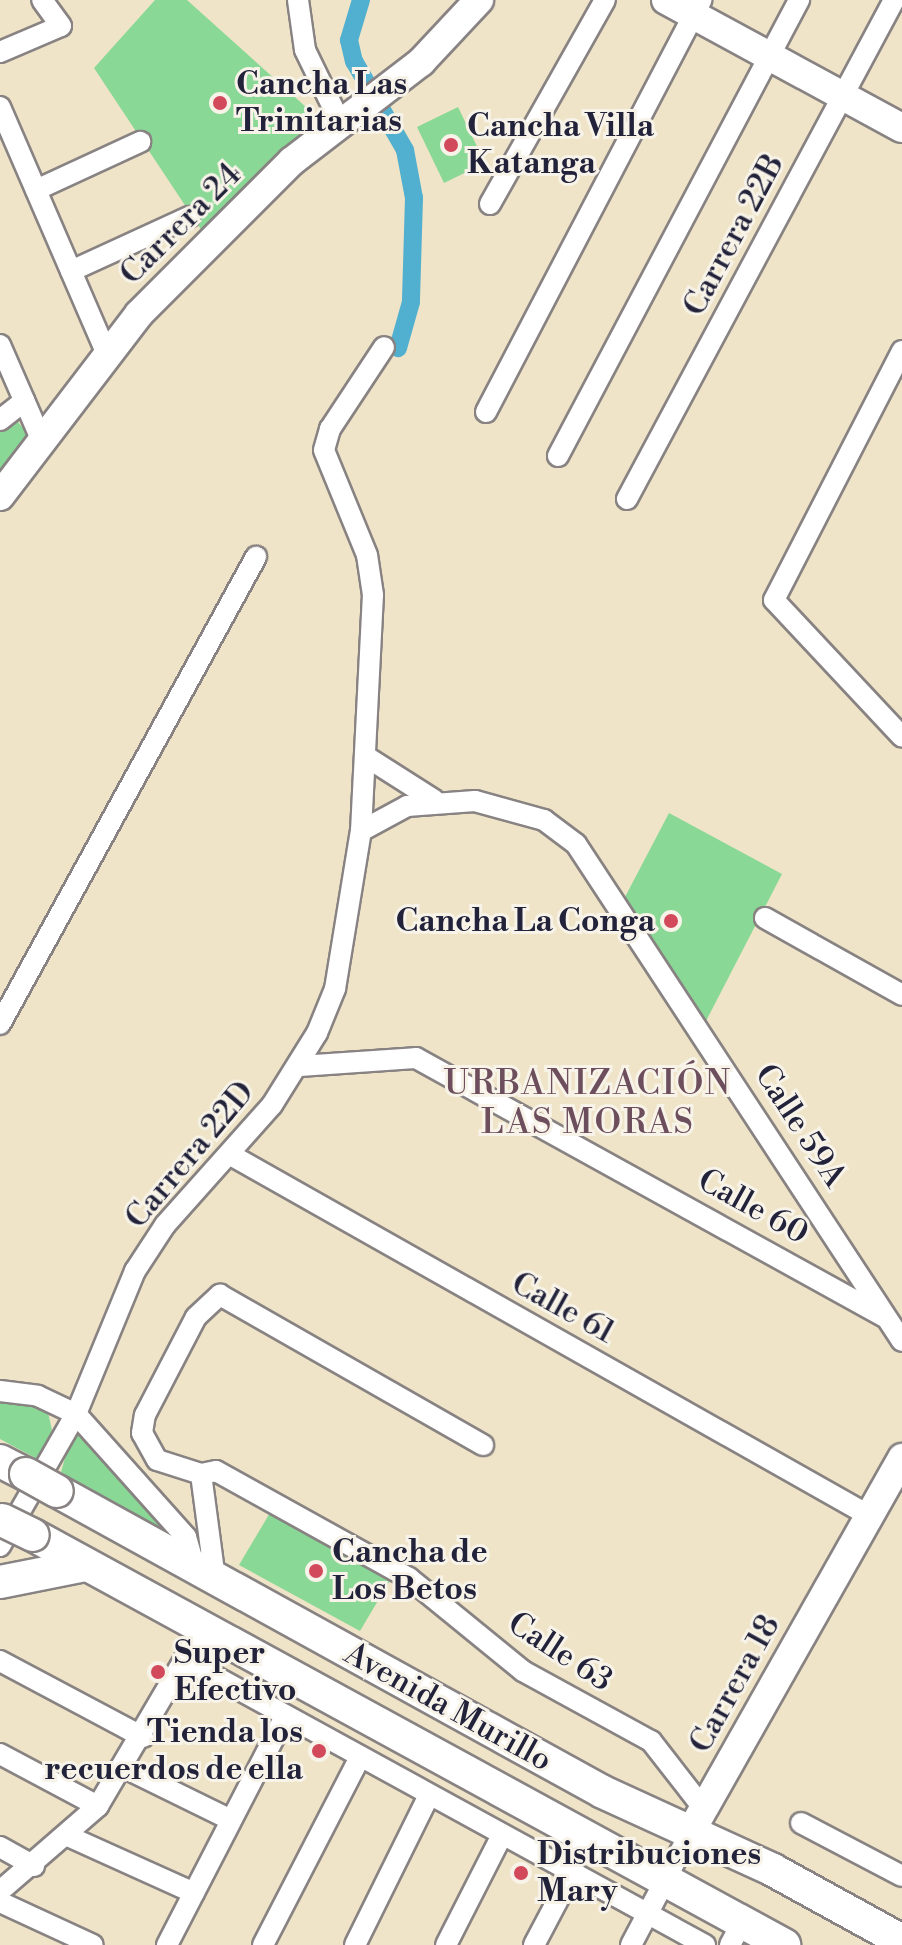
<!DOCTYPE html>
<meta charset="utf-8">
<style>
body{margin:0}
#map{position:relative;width:902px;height:1945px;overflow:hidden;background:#efe4c8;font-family:"Libre Bodoni",serif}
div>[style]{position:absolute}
.green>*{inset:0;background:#8ad896}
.canal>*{height:18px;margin:-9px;padding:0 9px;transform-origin:9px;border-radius:9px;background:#51afcf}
.roads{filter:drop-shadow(2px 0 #888382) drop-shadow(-2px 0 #888382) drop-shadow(0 2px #888382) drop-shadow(0 -2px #888382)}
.street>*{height:20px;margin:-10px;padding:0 10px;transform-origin:10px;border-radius:10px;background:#fff}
.secondary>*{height:28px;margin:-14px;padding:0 14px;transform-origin:14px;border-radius:14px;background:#fff}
.primary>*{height:32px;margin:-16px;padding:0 16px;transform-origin:16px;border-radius:16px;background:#fff}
.bridges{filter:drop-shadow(2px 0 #888382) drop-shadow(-2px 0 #888382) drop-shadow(0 2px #888382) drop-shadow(0 -2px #888382)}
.primary-bridge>*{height:32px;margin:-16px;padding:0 16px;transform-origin:16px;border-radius:16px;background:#fff}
.dots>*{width:22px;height:22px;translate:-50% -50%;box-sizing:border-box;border:4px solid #f7f3e8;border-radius:50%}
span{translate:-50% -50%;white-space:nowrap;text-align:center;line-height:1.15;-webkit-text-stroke:6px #f7f3e8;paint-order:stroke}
.poi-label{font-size:32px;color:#22223b;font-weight:700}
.left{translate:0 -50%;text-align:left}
.right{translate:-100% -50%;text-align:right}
.street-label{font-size:32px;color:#22223b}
.neighbourhood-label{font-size:34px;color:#6d4e5c;letter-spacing:2px}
</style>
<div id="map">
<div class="green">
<div style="clip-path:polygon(155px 0,187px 0,317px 117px,204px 234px,94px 68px)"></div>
<div style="clip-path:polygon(458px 107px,485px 163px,444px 183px,417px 127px)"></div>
<div style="clip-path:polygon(15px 418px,33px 441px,0 488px,0 430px)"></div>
<div style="clip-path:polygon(669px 813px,782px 874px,705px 1023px,625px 897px)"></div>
<div style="clip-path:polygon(0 1397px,47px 1408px,52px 1430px,41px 1461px,0 1439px)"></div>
<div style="clip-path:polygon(73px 1430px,165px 1520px,183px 1543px,61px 1472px)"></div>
<div style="clip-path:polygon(274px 1506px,392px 1577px,360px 1631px,239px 1565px)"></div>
</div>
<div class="canal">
<div style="left:361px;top:0;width:42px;rotate:106.7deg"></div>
<div style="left:349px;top:40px;width:22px;rotate:77deg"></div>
<div style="left:354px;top:61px;width:103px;rotate:60.2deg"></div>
<div style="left:405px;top:150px;width:49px;rotate:79.4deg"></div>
<div style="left:414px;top:198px;width:104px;rotate:91.7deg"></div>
<div style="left:411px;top:302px;width:48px;rotate:105.8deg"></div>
</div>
<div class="roads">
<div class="street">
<div style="left:298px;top:0;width:50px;rotate:82deg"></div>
<div style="left:305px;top:50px;width:78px;rotate:64.1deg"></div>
<div style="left:0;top:52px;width:66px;rotate:-23.1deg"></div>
<div style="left:61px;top:26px;width:32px;rotate:-126deg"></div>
<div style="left:0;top:107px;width:265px;rotate:66.6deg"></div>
<div style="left:36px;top:190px;width:115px;rotate:-24.8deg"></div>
<div style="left:490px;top:204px;width:234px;rotate:-60.6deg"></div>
<div style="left:71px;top:271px;width:130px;rotate:-24.6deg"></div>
<div style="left:0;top:345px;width:103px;rotate:66.4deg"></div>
<div style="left:902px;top:351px;width:280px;rotate:117.2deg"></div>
<div style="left:774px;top:600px;width:187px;rotate:46.9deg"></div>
<div style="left:486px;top:412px;width:465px;rotate:-62.4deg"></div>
<div style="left:0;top:420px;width:31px;rotate:-38deg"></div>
<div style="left:558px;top:456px;width:516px;rotate:-62.14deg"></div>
<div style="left:627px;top:499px;width:566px;rotate:-61.85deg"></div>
<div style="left:365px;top:756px;width:82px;rotate:32.5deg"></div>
<div style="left:361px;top:831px;width:52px;rotate:-28.5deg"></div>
<div style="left:407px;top:806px;width:68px;rotate:-4.2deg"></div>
<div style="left:475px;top:801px;width:72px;rotate:15.4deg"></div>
<div style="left:544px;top:820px;width:40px;rotate:37deg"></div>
<div style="left:576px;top:844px;width:594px;rotate:56.74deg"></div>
<div style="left:765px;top:918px;width:157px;rotate:29.3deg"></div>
<div style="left:0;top:1024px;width:533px;rotate:-61.27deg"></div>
<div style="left:299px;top:1066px;width:117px;rotate:-3.9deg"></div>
<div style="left:416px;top:1058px;width:534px;rotate:28.92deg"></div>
<div style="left:229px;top:1154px;width:734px;rotate:29.46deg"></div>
<div style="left:0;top:1391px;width:38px;rotate:7deg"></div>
<div style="left:38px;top:1396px;width:42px;rotate:25.3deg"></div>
<div style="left:76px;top:1414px;width:165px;rotate:48.2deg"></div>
<div style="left:186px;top:1537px;width:32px;rotate:74deg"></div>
<div style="left:201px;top:1474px;width:15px;rotate:-11deg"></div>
<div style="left:216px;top:1471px;width:221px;rotate:29deg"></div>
<div style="left:409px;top:1578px;width:147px;rotate:39.2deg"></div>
<div style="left:523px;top:1671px;width:146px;rotate:28.7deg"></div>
<div style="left:651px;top:1741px;width:86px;rotate:52.1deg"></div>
<div style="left:0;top:1546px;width:152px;rotate:-60.1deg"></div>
<div style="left:76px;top:1414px;width:155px;rotate:-67.6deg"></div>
<div style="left:135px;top:1271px;width:55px;rotate:-56.9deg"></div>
<div style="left:165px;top:1225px;width:161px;rotate:-48.3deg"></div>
<div style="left:272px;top:1105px;width:85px;rotate:-58deg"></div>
<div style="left:317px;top:1033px;width:48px;rotate:-67.8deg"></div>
<div style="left:335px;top:989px;width:160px;rotate:-80.7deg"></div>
<div style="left:361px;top:831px;width:236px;rotate:-87.1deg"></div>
<div style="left:373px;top:595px;width:40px;rotate:-98.5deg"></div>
<div style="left:367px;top:555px;width:113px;rotate:-112.3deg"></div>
<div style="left:324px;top:450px;width:22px;rotate:-74deg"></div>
<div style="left:330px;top:429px;width:98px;rotate:-56.6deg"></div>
<div style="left:215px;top:1579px;width:106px;rotate:-97.6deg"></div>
<div style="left:201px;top:1474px;width:46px;rotate:-162.3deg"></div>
<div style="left:157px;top:1460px;width:31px;rotate:-119deg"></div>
<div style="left:142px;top:1433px;width:18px;rotate:-81deg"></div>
<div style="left:145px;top:1415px;width:110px;rotate:-62.5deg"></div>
<div style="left:196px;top:1317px;width:33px;rotate:-43deg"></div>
<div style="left:220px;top:1295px;width:303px;rotate:29.7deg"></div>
<div style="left:185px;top:1660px;width:593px;rotate:28.73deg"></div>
<div style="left:0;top:1661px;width:162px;rotate:28deg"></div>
<div style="left:0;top:1754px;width:111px;rotate:28deg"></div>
<div style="left:125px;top:1768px;width:118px;rotate:26.1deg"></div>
<div style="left:801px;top:1823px;width:114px;rotate:27.7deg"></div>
<div style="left:70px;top:1837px;width:136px;rotate:24.3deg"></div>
<div style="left:0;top:1847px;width:39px;rotate:29deg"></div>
<div style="left:0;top:1891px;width:130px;rotate:-40.9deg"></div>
<div style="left:98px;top:1806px;width:207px;rotate:-59.5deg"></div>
<div style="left:0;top:1902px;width:102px;rotate:24.8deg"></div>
<div style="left:167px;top:1945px;width:258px;rotate:-62.7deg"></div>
<div style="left:263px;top:1945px;width:212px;rotate:-62.7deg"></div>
<div style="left:355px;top:1945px;width:167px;rotate:-63.7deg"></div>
<div style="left:446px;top:1945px;width:123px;rotate:-63deg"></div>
<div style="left:534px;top:1945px;width:81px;rotate:-62.2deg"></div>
<div style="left:631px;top:1945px;width:127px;rotate:-62.2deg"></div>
<div style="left:730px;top:1945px;width:26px;rotate:-62deg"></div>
</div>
<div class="secondary">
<div style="left:666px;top:0;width:268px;rotate:28.5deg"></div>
<div style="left:0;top:496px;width:229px;rotate:-52.6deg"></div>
<div style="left:139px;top:314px;width:216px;rotate:-45deg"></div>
<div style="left:292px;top:161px;width:163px;rotate:-37.5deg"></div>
<div style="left:421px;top:62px;width:85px;rotate:-46.9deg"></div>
<div style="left:690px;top:1833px;width:431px;rotate:-60.5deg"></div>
</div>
<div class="primary">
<div style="left:0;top:1461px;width:29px;rotate:27deg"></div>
<div style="left:57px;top:1491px;width:623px;rotate:28.87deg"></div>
<div style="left:603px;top:1792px;width:187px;rotate:24.6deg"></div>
<div style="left:773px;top:1870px;width:147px;rotate:28.8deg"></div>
<div style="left:33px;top:1535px;width:856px;rotate:28.63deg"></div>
<div style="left:0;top:1582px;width:88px;rotate:-11.2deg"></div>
</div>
</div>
<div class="bridges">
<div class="primary-bridge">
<div style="left:26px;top:1474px;width:35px;rotate:29deg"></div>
<div style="left:2px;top:1520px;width:34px;rotate:26deg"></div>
</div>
</div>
<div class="dots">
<div style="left:220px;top:103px;background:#d1495b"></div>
<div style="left:451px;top:145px;background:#d1495b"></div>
<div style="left:671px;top:921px;background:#d1495b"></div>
<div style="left:316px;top:1571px;background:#d1495b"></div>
<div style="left:158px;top:1672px;background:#d1495b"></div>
<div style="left:319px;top:1751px;background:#d1495b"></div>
<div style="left:521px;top:1873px;background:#d1495b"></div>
</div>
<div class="poi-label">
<span class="left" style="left:236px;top:103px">Cancha Las<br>Trinitarias</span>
<span class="left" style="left:467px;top:145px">Cancha Villa<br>Katanga</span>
<span class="right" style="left:655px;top:921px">Cancha La Conga</span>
<span class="left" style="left:332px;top:1571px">Cancha de<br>Los Betos</span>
<span class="left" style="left:174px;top:1672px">Super<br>Efectivo</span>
<span class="right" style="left:303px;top:1751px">Tienda los<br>recuerdos de ella</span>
<span class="left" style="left:537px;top:1873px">Distribuciones<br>Mary</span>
</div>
<div class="street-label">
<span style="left:181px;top:224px;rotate:-45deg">Carrera 24</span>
<span style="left:734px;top:235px;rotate:-62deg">Carrera 22B</span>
<span style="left:800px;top:1126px;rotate:57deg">Calle 59A</span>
<span style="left:190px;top:1155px;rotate:-50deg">Carrera 22D</span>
<span style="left:753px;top:1207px;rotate:29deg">Calle 60</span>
<span style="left:563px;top:1308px;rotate:29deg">Calle 61</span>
<span style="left:560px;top:1652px;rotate:33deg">Calle 63</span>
<span style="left:735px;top:1684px;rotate:-61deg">Carrera 18</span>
<span style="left:448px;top:1707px;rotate:29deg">Avenida Murillo</span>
</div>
<div class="neighbourhood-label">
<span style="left:588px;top:1104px">URBANIZACIÓN<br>LAS MORAS</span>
</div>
</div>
